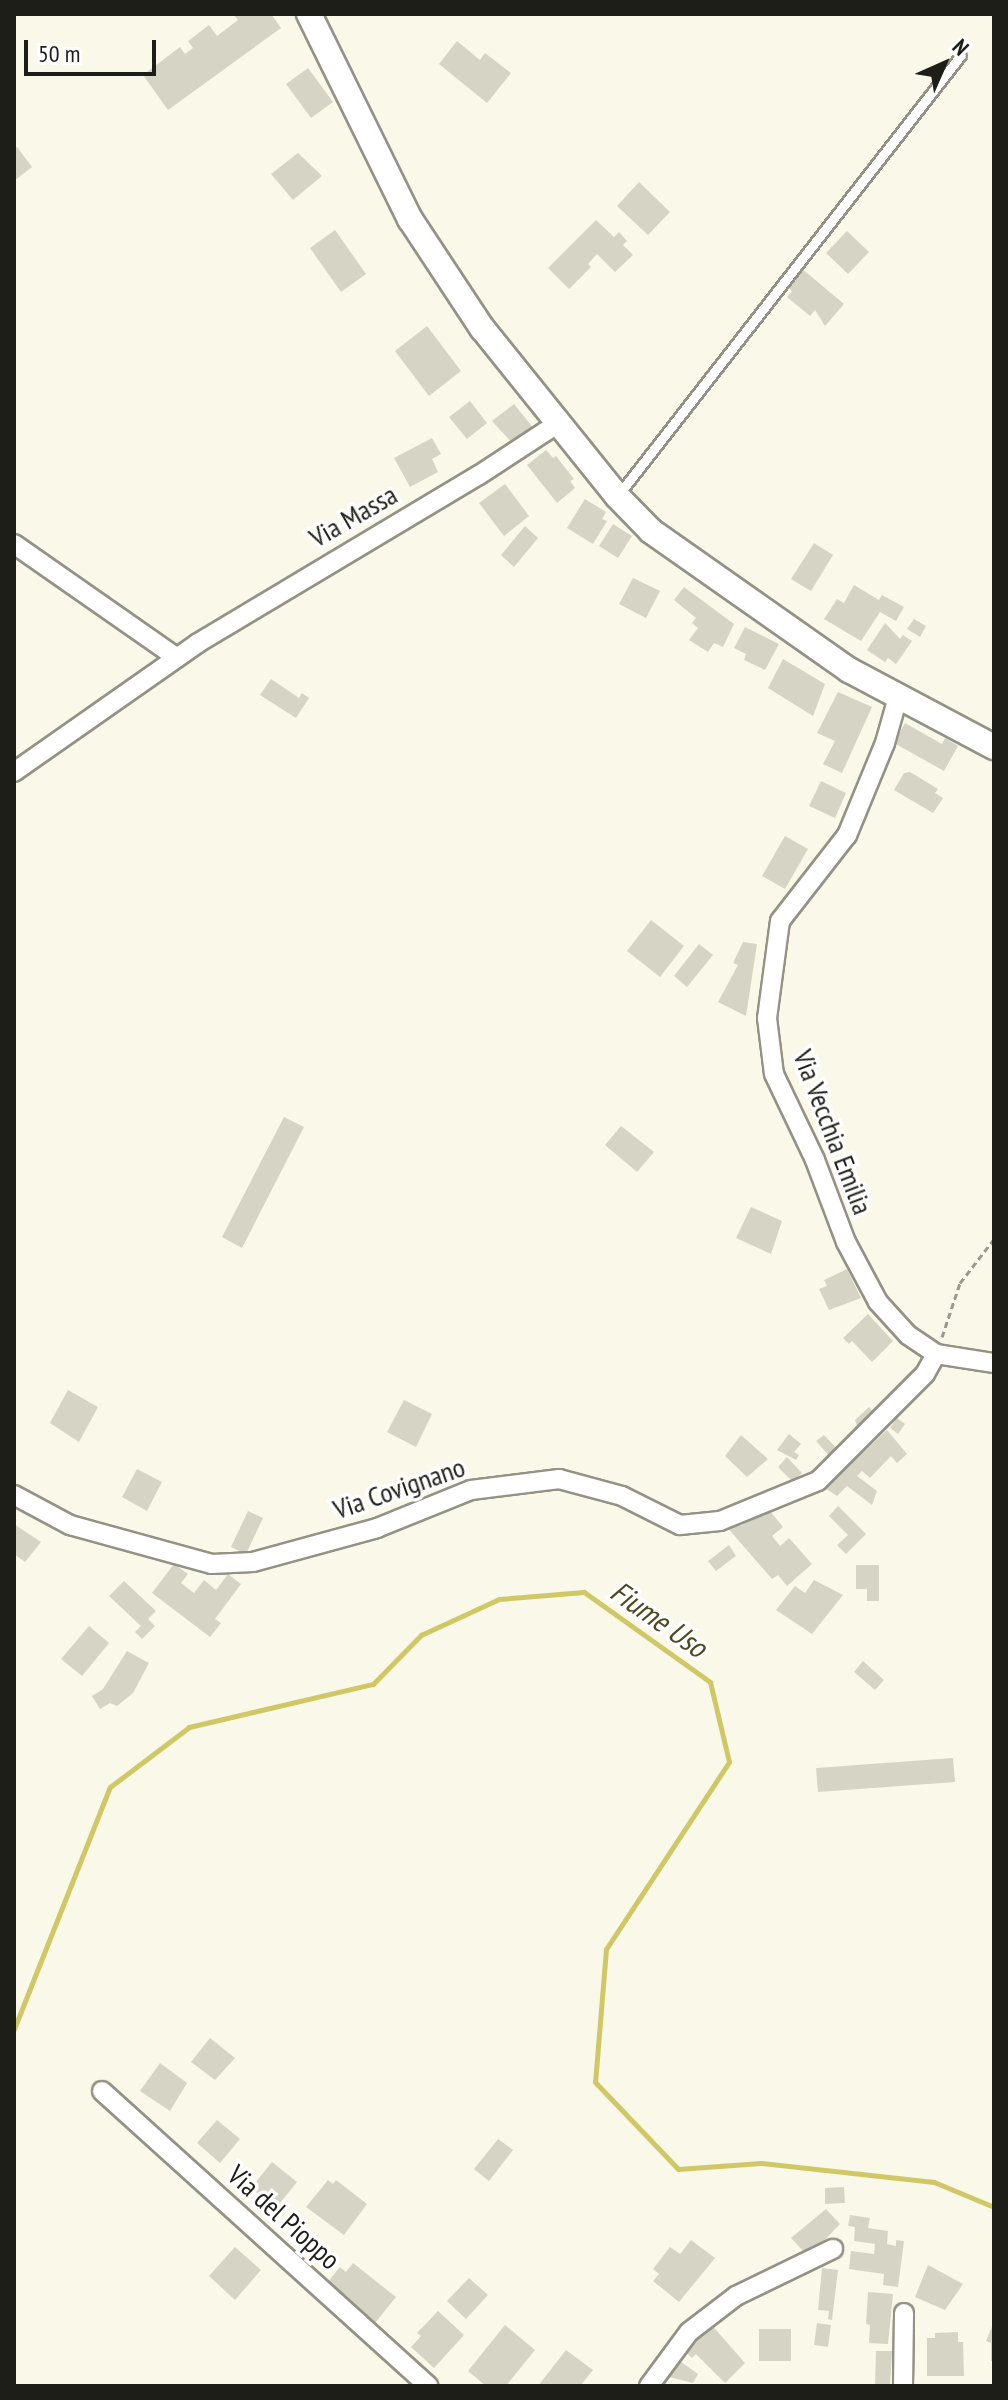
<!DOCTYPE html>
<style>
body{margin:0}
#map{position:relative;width:1008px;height:2400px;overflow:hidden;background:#faf8e8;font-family:"PT Sans Narrow",sans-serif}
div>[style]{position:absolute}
.stream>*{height:5px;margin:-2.5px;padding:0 2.5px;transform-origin:2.5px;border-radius:2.5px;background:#d0c766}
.building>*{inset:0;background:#d6d5c5}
.path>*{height:3px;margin-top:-1.5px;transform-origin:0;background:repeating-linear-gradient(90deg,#9a998e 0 6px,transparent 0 10px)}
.roads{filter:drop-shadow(2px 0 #939284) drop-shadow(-2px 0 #939284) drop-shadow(0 2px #939284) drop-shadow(0 -2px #939284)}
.service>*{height:9px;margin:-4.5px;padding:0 4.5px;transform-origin:4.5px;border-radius:4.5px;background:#fff}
.minor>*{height:18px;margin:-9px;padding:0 9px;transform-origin:9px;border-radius:9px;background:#fff}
.tertiary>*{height:24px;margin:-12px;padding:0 12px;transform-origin:12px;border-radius:12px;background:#fff}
span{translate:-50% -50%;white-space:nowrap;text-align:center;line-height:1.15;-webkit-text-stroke:7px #fff;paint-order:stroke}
.street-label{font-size:28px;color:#1e1e18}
.water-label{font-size:30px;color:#4d4920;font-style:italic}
.frame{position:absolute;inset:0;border:16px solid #1e1e18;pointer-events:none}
.north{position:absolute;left:904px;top:24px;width:80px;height:80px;-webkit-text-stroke:6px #fff;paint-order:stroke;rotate:45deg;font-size:22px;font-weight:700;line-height:32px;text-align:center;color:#1e1e18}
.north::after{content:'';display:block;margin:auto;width:28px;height:36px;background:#1e1e18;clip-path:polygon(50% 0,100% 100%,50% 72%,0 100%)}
.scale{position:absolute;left:24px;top:40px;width:132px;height:36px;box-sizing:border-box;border:4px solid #1e1e18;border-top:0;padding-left:10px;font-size:24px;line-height:28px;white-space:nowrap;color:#1e1e18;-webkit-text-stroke:6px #fff;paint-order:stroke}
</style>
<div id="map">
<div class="stream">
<div style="left:14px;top:2029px;width:260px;rotate:-68.4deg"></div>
<div style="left:110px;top:1787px;width:99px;rotate:-37.2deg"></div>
<div style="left:189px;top:1727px;width:189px;rotate:-13.2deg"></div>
<div style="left:373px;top:1684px;width:69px;rotate:-45.6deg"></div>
<div style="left:421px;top:1635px;width:86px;rotate:-24.8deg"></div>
<div style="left:499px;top:1599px;width:85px;rotate:-4.7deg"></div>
<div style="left:584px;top:1592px;width:155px;rotate:35.5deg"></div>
<div style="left:710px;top:1682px;width:82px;rotate:76.6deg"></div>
<div style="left:729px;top:1762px;width:224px;rotate:123.3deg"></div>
<div style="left:606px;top:1949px;width:133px;rotate:94.7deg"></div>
<div style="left:595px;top:2082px;width:120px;rotate:46.3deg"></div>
<div style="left:678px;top:2169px;width:83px;rotate:-4.1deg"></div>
<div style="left:761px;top:2163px;width:174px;rotate:6.3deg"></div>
<div style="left:934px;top:2182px;width:65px;rotate:22.6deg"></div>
</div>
<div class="building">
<div style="clip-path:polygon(233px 14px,271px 14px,281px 28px,168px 110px,143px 75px,180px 47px,185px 54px,193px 48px,188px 41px,209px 25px,217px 36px,238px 20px)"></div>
<div style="clip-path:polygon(457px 41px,480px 60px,485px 53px,511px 73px,487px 103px,439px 64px)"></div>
<div style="clip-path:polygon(308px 68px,333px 102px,311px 118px,286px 84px)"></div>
<div style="clip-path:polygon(17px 147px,32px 167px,14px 181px,14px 149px)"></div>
<div style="clip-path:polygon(298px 153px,322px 176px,293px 200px,271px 174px)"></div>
<div style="clip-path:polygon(639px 182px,670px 212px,648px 235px,617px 206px)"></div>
<div style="clip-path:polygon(596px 220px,614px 237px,619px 232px,627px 241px,623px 245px,633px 255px,615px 272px,597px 254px,588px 264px,591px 267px,569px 289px,548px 268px)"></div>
<div style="clip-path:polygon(335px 230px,366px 274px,341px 292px,310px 248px)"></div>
<div style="clip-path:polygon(847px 231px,869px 252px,848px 274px,826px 253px)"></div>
<div style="clip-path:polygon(801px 268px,844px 304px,825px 326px,815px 310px,810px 316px,787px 297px,792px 291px,786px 286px)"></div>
<div style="clip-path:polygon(427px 326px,461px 371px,429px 396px,395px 351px)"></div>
<div style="clip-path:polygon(470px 401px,487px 423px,467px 439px,449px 417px)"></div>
<div style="clip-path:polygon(514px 404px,535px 430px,515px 446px,492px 421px)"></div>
<div style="clip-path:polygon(432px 438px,441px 454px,432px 459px,438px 472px,410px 487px,394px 458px)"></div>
<div style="clip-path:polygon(546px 450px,553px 458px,556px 456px,574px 479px,570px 481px,575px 488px,557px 503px,527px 465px)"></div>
<div style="clip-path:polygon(505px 484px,529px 516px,504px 536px,479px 503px)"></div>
<div style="clip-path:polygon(585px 499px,606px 512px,602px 519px,607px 521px,593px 544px,567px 528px)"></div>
<div style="clip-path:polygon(613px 524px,632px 536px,618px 558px,599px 546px)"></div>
<div style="clip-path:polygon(525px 526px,538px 538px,514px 567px,501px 555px)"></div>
<div style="clip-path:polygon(814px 543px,833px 555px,811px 591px,791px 579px)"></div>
<div style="clip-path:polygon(633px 578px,660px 591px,646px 618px,619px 604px)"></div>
<div style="clip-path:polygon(854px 585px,879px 600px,882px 595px,904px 607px,896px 621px,880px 612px,861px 641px,824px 619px,837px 599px,844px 603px)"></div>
<div style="clip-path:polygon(684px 587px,734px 624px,723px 647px,714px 643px,708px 652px,689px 640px,698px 628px,692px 623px,696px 618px,674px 600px)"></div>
<div style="clip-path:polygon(914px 619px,926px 626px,920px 637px,907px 629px)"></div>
<div style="clip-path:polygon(885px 623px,900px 639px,903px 635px,912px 641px,896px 664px,888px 658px,885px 662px,867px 650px)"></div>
<div style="clip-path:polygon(745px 627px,779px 644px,765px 670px,744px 660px,746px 654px,734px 648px)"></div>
<div style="clip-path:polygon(783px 659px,825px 684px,813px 716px,768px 688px)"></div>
<div style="clip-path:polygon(271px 679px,299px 698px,302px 693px,309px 698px,296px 718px,260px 695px)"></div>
<div style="clip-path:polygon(838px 692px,872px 707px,842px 773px,823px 764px,835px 741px,817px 733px)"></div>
<div style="clip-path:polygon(905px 723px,942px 744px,945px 738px,958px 746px,944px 771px,894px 743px)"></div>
<div style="clip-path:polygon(910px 772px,938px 789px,935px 793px,943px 798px,933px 813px,894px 790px,904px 773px)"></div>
<div style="clip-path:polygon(821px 781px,846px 793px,835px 818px,809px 806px)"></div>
<div style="clip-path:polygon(785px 836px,808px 849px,785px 889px,762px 876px)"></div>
<div style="clip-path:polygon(651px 920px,684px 946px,660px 977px,627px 951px)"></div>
<div style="clip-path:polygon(743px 942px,757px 944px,746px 1016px,718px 1002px,738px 965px,733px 963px)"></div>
<div style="clip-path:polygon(699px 944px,713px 955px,687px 987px,674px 976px)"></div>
<div style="clip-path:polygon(284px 1117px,304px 1127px,242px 1248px,222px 1237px)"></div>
<div style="clip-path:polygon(621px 1126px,654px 1152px,637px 1172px,605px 1145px)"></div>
<div style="clip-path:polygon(751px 1207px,782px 1221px,771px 1254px,736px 1238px)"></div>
<div style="clip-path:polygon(847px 1269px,861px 1298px,829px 1310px,819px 1289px,827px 1286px,824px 1280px)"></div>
<div style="clip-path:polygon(868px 1314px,893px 1341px,872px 1362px,852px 1341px,849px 1344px,843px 1338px)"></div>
<div style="clip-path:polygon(68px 1390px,98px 1407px,79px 1442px,50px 1423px)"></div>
<div style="clip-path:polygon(404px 1400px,432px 1414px,416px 1447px,387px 1432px)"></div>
<div style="clip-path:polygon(869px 1407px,877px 1416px,859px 1432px,855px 1420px)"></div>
<div style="clip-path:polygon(897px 1418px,905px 1424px,898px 1434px,890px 1428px)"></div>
<div style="clip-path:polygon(887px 1430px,907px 1454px,897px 1463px,891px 1456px,870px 1478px,862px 1471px,857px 1476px,877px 1491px,872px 1505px,847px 1486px,837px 1496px,825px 1488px)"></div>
<div style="clip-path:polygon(789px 1434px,801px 1444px,794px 1452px,799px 1455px,796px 1460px,777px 1450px)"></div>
<div style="clip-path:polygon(741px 1435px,768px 1459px,747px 1477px,725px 1456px)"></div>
<div style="clip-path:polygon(824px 1435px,839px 1451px,831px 1458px,816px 1441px)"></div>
<div style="clip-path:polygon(787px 1457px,802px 1473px,793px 1482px,778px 1467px)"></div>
<div style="clip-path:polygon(137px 1469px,162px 1482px,147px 1511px,122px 1497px)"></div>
<div style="clip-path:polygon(765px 1505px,783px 1527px,772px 1536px,780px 1546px,789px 1538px,812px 1564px,787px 1586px,778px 1575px,772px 1579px,726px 1526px,734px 1519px,741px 1526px)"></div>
<div style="clip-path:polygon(838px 1506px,866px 1534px,846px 1554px,837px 1545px,848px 1535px,829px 1516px)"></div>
<div style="clip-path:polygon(248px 1511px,263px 1518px,246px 1554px,231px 1547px)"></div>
<div style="clip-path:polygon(14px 1524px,41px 1542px,25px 1562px,14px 1554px)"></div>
<div style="clip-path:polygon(729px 1545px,736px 1556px,716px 1571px,708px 1561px)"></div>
<div style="clip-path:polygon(174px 1564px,188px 1574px,181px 1583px,194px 1593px,204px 1580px,216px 1590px,228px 1574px,241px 1584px,215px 1619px,221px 1623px,210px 1637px,152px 1593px)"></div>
<div style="clip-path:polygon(856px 1565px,879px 1565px,879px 1601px,867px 1601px,867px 1589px,856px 1589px)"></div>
<div style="clip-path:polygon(814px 1580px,843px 1595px,812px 1634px,776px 1610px,795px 1586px,805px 1593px)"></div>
<div style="clip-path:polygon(124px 1581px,156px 1611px,148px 1619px,155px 1626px,142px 1639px,135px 1632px,141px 1626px,109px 1596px)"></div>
<div style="clip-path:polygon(89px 1626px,109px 1643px,82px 1676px,61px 1659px)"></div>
<div style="clip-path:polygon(127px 1651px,149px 1663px,133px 1693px,117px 1706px,110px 1703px,100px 1709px,92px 1696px,103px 1689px)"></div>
<div style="clip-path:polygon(863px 1661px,884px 1680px,875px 1690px,854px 1672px)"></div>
<div style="clip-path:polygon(953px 1758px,955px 1782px,818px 1792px,816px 1768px)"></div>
<div style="clip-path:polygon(210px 2038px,235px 2058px,215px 2080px,191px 2062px)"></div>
<div style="clip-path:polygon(160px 2063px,187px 2083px,170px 2111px,140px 2091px)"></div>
<div style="clip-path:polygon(217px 2120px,240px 2139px,220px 2163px,197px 2143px)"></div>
<div style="clip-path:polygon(498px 2139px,513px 2150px,489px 2181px,474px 2169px)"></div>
<div style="clip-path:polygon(272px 2162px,297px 2182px,276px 2208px,251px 2188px)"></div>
<div style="clip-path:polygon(328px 2180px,333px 2184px,336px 2180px,367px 2204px,344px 2235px,306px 2207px)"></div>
<div style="clip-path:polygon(844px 2187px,845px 2203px,825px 2204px,825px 2188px)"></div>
<div style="clip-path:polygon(826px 2209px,840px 2224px,815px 2250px,812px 2247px,806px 2254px,791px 2238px)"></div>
<div style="clip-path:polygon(850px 2215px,870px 2218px,868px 2228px,888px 2231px,887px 2244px,896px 2246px,896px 2240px,904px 2241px,898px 2287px,883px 2285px,884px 2274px,849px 2269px,851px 2251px,874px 2254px,875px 2244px,854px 2241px,855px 2227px,848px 2226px)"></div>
<div style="clip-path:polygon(691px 2240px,715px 2258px,679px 2302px,653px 2281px,659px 2274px,653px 2269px,670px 2247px,680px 2254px)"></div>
<div style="clip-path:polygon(235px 2247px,261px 2270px,235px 2300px,209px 2276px)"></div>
<div style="clip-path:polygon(353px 2263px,396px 2297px,375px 2323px,326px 2284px,340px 2267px,346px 2272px)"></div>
<div style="clip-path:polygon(928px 2265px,963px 2284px,945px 2310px,915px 2297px)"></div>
<div style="clip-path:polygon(822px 2268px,838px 2270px,832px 2320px,828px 2319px,829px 2311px,818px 2310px)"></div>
<div style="clip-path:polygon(469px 2278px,488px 2295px,466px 2319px,447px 2301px)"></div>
<div style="clip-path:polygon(868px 2292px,893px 2294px,888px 2344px,869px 2343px,870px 2325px,866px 2324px)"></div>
<div style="clip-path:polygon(438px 2311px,464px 2335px,434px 2368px,411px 2347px,421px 2336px,417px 2333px)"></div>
<div style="clip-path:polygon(709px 2322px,745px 2363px,725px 2383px,696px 2354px,692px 2358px,682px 2349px)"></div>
<div style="clip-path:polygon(994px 2322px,994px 2361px,991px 2361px,991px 2343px,986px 2341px)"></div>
<div style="clip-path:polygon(817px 2323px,831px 2325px,828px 2347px,814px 2345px)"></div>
<div style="clip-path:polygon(505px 2325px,535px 2350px,506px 2386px,486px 2386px,468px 2371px)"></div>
<div style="clip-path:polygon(759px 2329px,791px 2329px,791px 2361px,759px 2361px)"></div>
<div style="clip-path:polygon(958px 2332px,958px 2342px,963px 2342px,964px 2376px,927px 2376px,927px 2338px,935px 2338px,935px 2333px)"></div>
<div style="clip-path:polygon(566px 2350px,593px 2370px,580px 2386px,538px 2386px)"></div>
<div style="clip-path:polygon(876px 2351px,892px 2351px,890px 2386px,875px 2386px)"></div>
<div style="clip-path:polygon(677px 2359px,698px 2374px,693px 2383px,665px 2376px)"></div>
</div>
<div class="path">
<div style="left:942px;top:1337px;width:57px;rotate:-71.6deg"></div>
<div style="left:960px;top:1283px;width:56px;rotate:-52.3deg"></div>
</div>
<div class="roads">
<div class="service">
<div style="left:619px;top:494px;width:556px;rotate:-52.08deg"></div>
</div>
<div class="minor">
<div style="left:14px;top:544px;width:198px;rotate:34.9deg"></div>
<div style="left:898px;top:697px;width:48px;rotate:105.8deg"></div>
<div style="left:885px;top:743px;width:100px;rotate:112.4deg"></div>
<div style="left:847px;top:835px;width:109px;rotate:127.9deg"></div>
<div style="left:780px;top:921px;width:98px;rotate:97.6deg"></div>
<div style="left:767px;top:1018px;width:56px;rotate:82.9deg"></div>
<div style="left:774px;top:1074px;width:95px;rotate:64.5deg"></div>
<div style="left:815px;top:1160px;width:88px;rotate:69.3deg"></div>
<div style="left:846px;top:1242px;width:68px;rotate:61.9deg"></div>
<div style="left:878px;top:1302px;width:45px;rotate:47.7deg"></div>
<div style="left:908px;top:1335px;width:34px;rotate:34deg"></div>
<div style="left:936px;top:1354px;width:59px;rotate:8.8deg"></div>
<div style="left:14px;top:772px;width:225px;rotate:-35deg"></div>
<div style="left:198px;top:643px;width:327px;rotate:-30.9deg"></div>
<div style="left:479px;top:475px;width:93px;rotate:-33.2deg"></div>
<div style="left:14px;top:1495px;width:64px;rotate:28.2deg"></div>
<div style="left:70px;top:1525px;width:147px;rotate:15.4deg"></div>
<div style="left:212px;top:1564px;width:41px;rotate:-2.8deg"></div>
<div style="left:253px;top:1562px;width:129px;rotate:-15.3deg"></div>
<div style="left:377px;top:1528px;width:101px;rotate:-22deg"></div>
<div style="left:471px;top:1490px;width:89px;rotate:-7.1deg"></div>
<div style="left:559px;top:1479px;width:65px;rotate:15.1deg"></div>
<div style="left:622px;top:1496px;width:65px;rotate:26.6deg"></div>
<div style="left:680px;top:1525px;width:40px;rotate:-5.7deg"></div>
<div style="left:720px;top:1521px;width:106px;rotate:-22.2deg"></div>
<div style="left:818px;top:1481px;width:151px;rotate:-45deg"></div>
<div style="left:925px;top:1374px;width:23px;rotate:-61deg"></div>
<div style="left:102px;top:2091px;width:440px;rotate:42.1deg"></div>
<div style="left:649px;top:2386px;width:67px;rotate:-53.5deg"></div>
<div style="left:689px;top:2332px;width:59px;rotate:-37.5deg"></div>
<div style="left:736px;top:2296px;width:108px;rotate:-25.9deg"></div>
<div style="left:903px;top:2386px;width:73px;rotate:-89.2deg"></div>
</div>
<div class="tertiary">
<div style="left:309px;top:14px;width:229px;rotate:63.8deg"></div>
<div style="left:410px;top:219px;width:131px;rotate:56.6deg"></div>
<div style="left:482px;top:328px;width:216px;rotate:51.2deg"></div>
<div style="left:617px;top:496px;width:49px;rotate:45.8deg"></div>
<div style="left:651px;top:531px;width:242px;rotate:35.1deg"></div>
<div style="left:849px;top:670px;width:164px;rotate:28deg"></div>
</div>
</div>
<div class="street-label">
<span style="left:353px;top:516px;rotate:-30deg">Via Massa</span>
<span style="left:833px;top:1132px;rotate:69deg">Via Vecchia Emilia</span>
<span style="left:399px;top:1488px;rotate:-19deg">Via Covignano</span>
<span style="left:284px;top:2217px;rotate:42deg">Via del Pioppo</span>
</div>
<div class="water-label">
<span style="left:659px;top:1619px;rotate:35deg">Fiume Uso</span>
</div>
<div class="frame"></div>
<div class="north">N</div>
<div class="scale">50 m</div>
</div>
